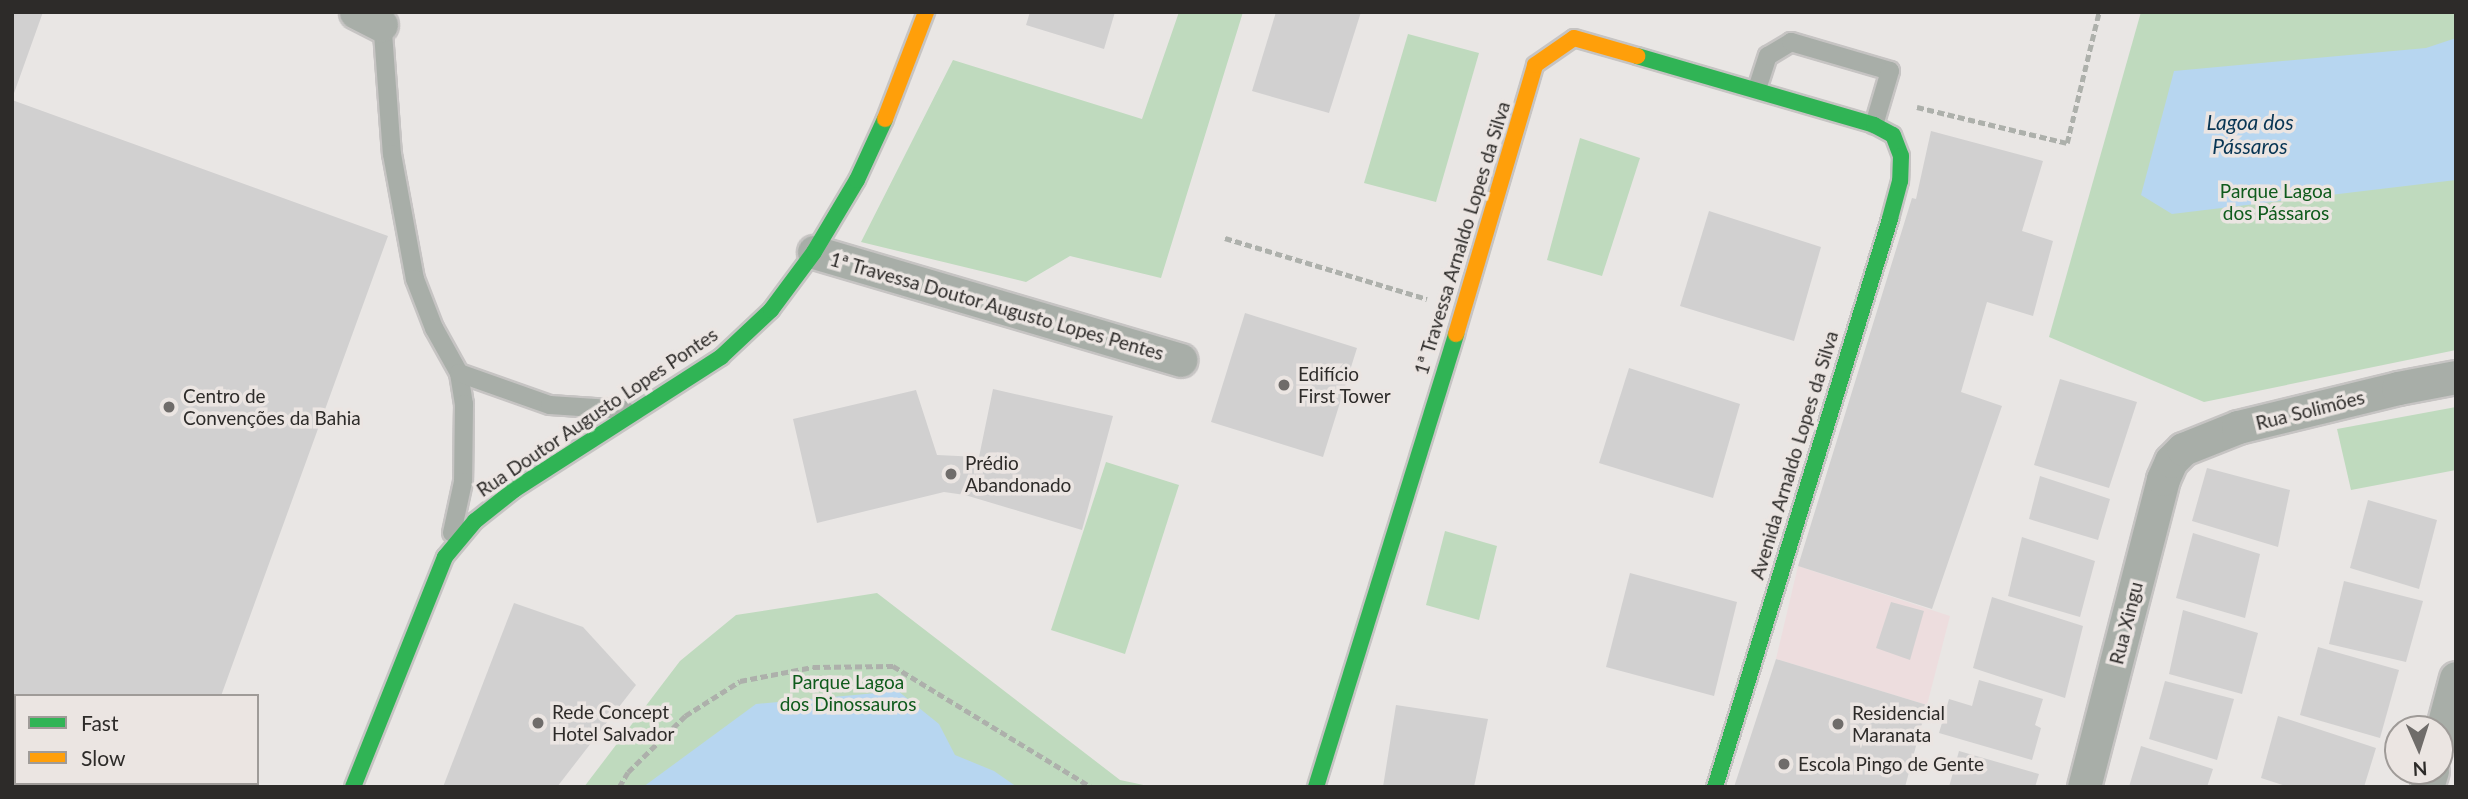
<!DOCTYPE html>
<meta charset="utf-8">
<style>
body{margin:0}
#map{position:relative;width:2468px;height:799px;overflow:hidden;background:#e9e6e4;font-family:Lato,sans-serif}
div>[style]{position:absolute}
.commercial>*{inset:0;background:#edddde}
.green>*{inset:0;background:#bfdabe}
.water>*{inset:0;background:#b7d6f0}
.building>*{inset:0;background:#d1d0d0}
.path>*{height:4.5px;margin-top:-2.25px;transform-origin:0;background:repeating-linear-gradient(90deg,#adb0ab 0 7px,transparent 0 10.5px)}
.roads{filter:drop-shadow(2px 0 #c6c4c3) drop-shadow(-2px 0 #c6c4c3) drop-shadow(0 2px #c6c4c3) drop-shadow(0 -2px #c6c4c3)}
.lane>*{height:18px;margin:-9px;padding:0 9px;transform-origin:9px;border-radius:9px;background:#a8aea8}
.street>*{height:33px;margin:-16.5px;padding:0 16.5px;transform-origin:16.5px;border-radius:16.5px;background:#a8aea8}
.fast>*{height:16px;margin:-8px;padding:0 8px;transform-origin:8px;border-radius:8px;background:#30b455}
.slow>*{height:16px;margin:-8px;padding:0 8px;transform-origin:8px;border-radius:8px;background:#ff9f0a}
.dots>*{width:19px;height:19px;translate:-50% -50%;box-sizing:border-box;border:4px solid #ebe5e2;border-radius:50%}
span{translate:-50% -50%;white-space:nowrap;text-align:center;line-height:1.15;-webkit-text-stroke:7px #ebe5e2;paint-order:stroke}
.park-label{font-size:19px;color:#0f5b1c}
.street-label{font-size:19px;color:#2d2b29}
.poi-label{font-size:19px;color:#2d2b29}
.left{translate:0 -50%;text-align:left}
.water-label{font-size:21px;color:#093654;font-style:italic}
.frame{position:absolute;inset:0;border:14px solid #2d2b29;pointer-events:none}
.legend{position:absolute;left:14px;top:694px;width:245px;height:91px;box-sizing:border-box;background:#ebe5e2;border:2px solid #9f9b98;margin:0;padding:9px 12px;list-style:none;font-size:21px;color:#2d2b29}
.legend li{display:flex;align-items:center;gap:14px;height:35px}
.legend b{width:35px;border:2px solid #9f9b98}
.north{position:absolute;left:2384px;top:715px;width:70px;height:70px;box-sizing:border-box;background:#ebe5e2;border:2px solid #9f9b98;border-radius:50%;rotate:177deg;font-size:19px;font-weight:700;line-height:28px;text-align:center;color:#2d2b29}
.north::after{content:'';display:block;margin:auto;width:24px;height:32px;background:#6f6c6a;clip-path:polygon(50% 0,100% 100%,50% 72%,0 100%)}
</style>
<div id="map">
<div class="commercial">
<div style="clip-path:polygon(1798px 566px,1950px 616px,1927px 705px,1776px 659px)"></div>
</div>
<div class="green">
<div style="clip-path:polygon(1179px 12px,1243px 12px,1161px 278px,1070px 256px,1026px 282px,861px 242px,953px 60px,1142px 119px)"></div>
<div style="clip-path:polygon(2141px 12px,2456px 12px,2456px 350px,2204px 402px,2049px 337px)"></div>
<div style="clip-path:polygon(1408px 34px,1479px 53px,1436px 202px,1364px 183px)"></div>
<div style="clip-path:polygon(1580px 138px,1640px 158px,1602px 276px,1547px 260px)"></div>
<div style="clip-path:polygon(2456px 407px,2456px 470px,2351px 490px,2337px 429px)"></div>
<div style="clip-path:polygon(1106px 462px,1179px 485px,1125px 654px,1051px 630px)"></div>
<div style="clip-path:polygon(1445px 531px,1497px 546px,1479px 620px,1426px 605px)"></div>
<div style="clip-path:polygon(877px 593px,1120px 780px,1153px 787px,584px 787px,680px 661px,736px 615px)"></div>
</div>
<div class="water">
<div style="clip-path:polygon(2456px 38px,2456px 180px,2172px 214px,2141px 195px,2174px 71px,2426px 48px)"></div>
<div style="clip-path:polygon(898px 691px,939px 724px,955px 755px,994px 771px,1017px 787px,643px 787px,756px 704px)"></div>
</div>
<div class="building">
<div style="clip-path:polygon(12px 12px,43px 12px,13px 96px,12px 96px)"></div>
<div style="clip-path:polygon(1030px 12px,1115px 12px,1104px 49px,1026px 25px)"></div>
<div style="clip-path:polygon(1276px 12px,1361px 12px,1329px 113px,1252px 91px)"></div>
<div style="clip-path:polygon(12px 100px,388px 236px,221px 696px,16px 696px,16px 783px,189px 783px,187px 787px,12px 787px)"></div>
<div style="clip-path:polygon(1931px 131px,2043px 161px,2022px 231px,2053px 241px,2033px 316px,1987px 302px,1961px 392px,2002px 406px,1932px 609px,1798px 566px,1912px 198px,1916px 199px)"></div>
<div style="clip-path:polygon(1709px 211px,1821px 247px,1794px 341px,1680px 306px)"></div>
<div style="clip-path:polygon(1245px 313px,1357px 348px,1323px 457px,1211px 422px)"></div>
<div style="clip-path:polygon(1629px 368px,1740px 404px,1713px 498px,1599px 463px)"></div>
<div style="clip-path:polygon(2060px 379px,2137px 402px,2109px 488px,2034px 465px)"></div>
<div style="clip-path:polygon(993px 389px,1113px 416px,1082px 530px,965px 495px,944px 492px,817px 523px,793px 419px,916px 390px,937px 455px,979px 457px)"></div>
<div style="clip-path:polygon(2207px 468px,2290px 490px,2278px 547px,2192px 521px)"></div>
<div style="clip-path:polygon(2040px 476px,2110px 499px,2098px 540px,2029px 519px)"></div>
<div style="clip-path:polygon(2368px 500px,2437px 520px,2419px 589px,2350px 568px)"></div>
<div style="clip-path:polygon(2193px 533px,2260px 554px,2245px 618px,2176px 598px)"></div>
<div style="clip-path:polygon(2022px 537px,2095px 561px,2080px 617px,2008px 596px)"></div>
<div style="clip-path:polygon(1630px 573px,1737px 602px,1714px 696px,1606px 667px)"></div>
<div style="clip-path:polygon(2344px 581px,2423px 601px,2406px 662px,2329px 644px)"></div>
<div style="clip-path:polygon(1992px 597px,2083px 626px,2065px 698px,1973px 668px)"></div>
<div style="clip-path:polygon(1891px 602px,1924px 611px,1910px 660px,1876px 648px)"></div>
<div style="clip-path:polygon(514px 603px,583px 627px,636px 685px,557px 787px,443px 787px)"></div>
<div style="clip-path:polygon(2183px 610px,2258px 633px,2242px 694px,2169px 674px)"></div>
<div style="clip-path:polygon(2318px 647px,2399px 670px,2380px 738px,2300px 715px)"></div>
<div style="clip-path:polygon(1776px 659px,1927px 705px,1905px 787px,1734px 787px)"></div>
<div style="clip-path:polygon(1979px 680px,2043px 699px,2035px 725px,2041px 728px,2032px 760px,1939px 733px,1949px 699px,1972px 706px)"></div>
<div style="clip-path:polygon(2165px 681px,2234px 699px,2217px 760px,2149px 739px)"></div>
<div style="clip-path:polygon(1396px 705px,1488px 719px,1474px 787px,1383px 787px)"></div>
<div style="clip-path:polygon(2278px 716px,2376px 748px,2364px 787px,2289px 787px,2261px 778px)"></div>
<div style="clip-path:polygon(2141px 746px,2213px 769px,2207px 787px,2129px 787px)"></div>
<div style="clip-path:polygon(1959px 751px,2039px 774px,2035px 787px,1949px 787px)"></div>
</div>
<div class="path">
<div style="left:1917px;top:107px;width:154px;rotate:13.5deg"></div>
<div style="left:2067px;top:143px;width:135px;rotate:-76.3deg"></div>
<div style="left:1225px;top:238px;width:211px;rotate:16.8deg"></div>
<div style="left:619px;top:787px;width:17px;rotate:-59deg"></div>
<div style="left:628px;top:772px;width:80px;rotate:-44.5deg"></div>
<div style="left:685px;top:716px;width:65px;rotate:-32.5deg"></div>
<div style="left:740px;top:681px;width:74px;rotate:-10.9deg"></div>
<div style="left:813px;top:667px;width:80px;rotate:-0.7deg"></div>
<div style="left:893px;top:666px;width:232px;rotate:31.4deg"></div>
</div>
<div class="roads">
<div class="lane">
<div style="left:382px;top:19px;width:135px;rotate:85.8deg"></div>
<div style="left:392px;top:154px;width:127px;rotate:79.6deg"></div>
<div style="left:415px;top:279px;width:53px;rotate:68.8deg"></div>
<div style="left:434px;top:328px;width:51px;rotate:60.9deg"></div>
<div style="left:459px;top:373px;width:31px;rotate:81deg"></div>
<div style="left:464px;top:404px;width:78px;rotate:90.7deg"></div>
<div style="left:463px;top:482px;width:52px;rotate:102.2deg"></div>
<div style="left:1757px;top:89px;width:35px;rotate:-72deg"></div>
<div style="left:1768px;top:56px;width:27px;rotate:-31deg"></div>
<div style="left:1791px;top:42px;width:103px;rotate:16.3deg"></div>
<div style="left:1890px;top:71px;width:56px;rotate:106.5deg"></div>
<div style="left:459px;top:373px;width:96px;rotate:19.4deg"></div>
<div style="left:550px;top:405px;width:75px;rotate:3.8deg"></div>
</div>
<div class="street">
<div style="left:356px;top:12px;width:28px;rotate:27deg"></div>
<div style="left:814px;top:252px;width:382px;rotate:16.4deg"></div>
<div style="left:2440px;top:738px;width:62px;rotate:-75.1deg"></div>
<div style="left:2084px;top:787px;width:318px;rotate:-75.6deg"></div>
<div style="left:2163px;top:479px;width:20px;rotate:-66deg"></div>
<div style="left:2171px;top:461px;width:17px;rotate:-45deg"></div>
<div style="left:2183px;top:449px;width:59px;rotate:-21.8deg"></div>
<div style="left:2238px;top:427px;width:165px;rotate:-13.7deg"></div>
<div style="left:2398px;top:388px;width:59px;rotate:-10.7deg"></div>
<div style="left:2427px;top:787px;width:17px;rotate:-73deg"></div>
</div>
<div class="fast">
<div style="left:1637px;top:56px;width:247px;rotate:16.2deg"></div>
<div style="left:1874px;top:125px;width:21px;rotate:28deg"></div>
<div style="left:1893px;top:135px;width:22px;rotate:69deg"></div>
<div style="left:1901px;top:156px;width:25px;rotate:92deg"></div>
<div style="left:1900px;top:181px;width:39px;rotate:105deg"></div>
<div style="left:1890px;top:219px;width:594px;rotate:107.12deg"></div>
<div style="left:353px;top:787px;width:248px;rotate:-68.2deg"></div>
<div style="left:445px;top:557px;width:47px;rotate:-50.2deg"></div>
<div style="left:475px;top:521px;width:50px;rotate:-38.5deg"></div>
<div style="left:514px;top:490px;width:246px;rotate:-32.7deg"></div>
<div style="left:721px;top:357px;width:69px;rotate:-43.2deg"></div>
<div style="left:771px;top:310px;width:72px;rotate:-53.4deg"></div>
<div style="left:814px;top:252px;width:84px;rotate:-59.2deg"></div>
<div style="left:857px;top:180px;width:67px;rotate:-65.3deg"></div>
<div style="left:1316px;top:787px;width:474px;rotate:-72.8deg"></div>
</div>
<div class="slow">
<div style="left:885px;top:119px;width:115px;rotate:-69deg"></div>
<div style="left:1456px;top:334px;width:280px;rotate:-73.6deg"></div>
<div style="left:1535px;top:65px;width:47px;rotate:-34.7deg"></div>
<div style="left:1574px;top:38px;width:66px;rotate:15.9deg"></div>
</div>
</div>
<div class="dots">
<div style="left:1284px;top:385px;background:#6f6c6a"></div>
<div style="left:169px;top:407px;background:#6f6c6a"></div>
<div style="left:951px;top:474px;background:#6f6c6a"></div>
<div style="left:538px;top:723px;background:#6f6c6a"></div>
<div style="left:1838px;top:724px;background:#6f6c6a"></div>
<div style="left:1784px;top:764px;background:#6f6c6a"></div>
</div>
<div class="park-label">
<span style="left:2276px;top:202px">Parque Lagoa<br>dos Pássaros</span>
<span style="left:848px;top:693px">Parque Lagoa<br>dos Dinossauros</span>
</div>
<div class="street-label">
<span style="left:1462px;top:238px;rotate:-73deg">1ª Travessa Arnaldo Lopes da Silva</span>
<span style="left:997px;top:306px;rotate:16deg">1ª Travessa Doutor Augusto Lopes Pentes</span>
<span style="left:2310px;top:410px;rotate:-14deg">Rua Solimões</span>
<span style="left:597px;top:412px;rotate:-34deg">Rua Doutor Augusto Lopes Pontes</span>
<span style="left:1794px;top:455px;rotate:-73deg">Avenida Arnaldo Lopes da Silva</span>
<span style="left:2126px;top:623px;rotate:-76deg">Rua Xingu</span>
</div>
<div class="poi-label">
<span class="left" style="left:1298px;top:385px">Edifício<br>First Tower</span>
<span class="left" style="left:183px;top:407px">Centro de<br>Convenções da Bahia</span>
<span class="left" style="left:965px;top:474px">Prédio<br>Abandonado</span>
<span class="left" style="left:552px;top:723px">Rede Concept<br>Hotel Salvador</span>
<span class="left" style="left:1852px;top:724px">Residencial<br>Maranata</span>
<span class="left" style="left:1798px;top:764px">Escola Pingo de Gente</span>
</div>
<div class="water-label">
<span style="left:2250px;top:134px">Lagoa dos<br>Pássaros</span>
</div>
<div class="frame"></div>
<ul class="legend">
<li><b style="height:9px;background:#30b455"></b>Fast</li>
<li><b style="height:9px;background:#ff9f0a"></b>Slow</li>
</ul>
<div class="north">N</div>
</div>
